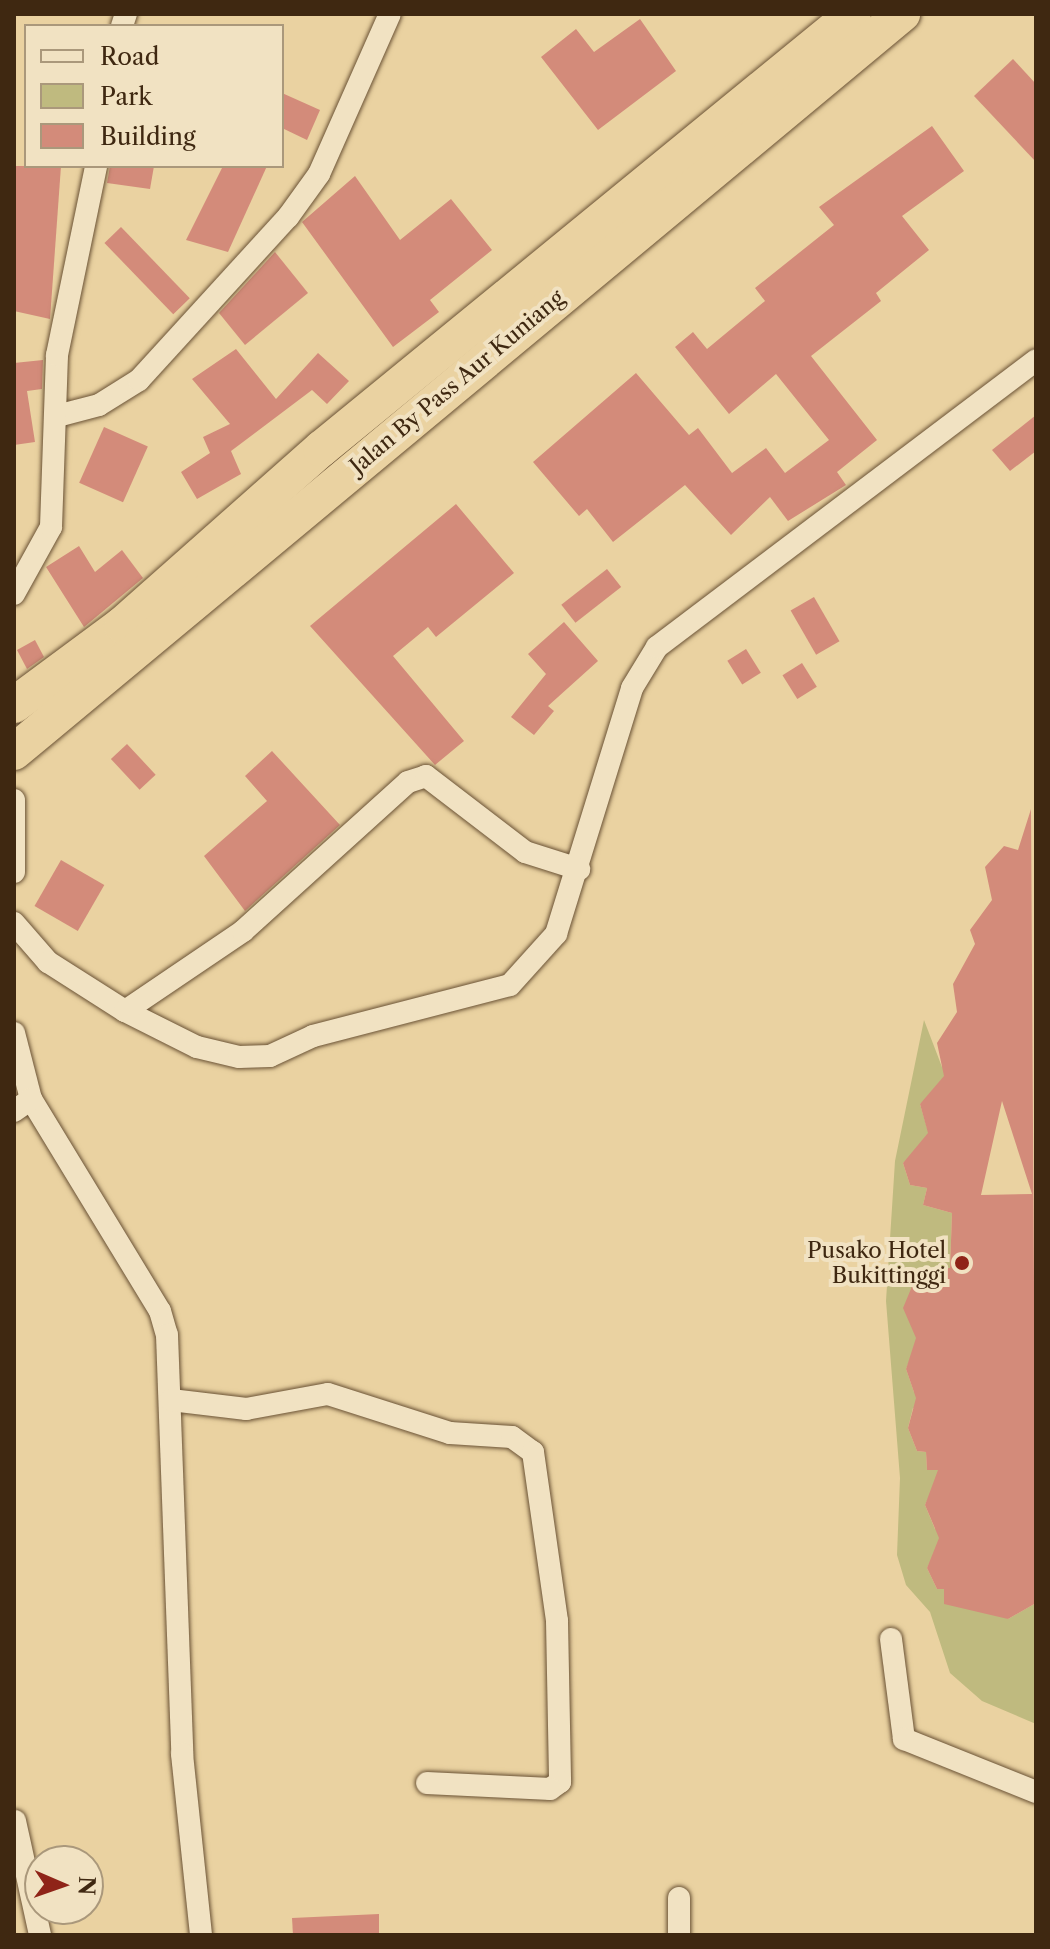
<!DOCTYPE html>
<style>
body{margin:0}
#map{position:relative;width:1050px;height:1949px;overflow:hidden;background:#ead2a1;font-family:"Libre Caslon Text",serif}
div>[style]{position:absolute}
.green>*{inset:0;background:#bfba7f}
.building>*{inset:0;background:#d38b7a;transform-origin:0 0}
.roads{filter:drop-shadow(0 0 2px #6a5235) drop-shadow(0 0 2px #6a5235)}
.minor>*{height:22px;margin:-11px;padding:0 11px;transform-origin:11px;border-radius:11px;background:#f1e2c2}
.trunk>*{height:36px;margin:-18px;padding:0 18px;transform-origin:18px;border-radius:18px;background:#ead2a1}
.dots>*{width:22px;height:22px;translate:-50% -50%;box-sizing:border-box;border:4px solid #f1e2c2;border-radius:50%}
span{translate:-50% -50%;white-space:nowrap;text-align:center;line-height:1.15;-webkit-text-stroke:8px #f1e2c2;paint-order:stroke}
.street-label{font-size:22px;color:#3f2811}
.poi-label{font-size:22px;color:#3f2811}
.right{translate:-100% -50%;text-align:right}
.frame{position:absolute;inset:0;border:16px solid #3f2811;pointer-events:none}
.legend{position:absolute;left:24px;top:24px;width:260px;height:144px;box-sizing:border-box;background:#f1e2c2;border:2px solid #aa987b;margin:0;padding:10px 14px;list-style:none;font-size:24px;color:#3f2811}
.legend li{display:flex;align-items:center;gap:16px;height:40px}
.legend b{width:40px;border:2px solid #aa987b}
.north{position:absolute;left:24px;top:1845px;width:80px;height:80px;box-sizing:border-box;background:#f1e2c2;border:2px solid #aa987b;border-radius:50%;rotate:92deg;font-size:22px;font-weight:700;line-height:32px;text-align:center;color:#3f2811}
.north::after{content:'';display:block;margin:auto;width:28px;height:36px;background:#8f2418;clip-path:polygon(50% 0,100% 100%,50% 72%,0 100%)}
</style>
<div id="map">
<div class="green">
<i style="clip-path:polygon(924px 1020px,942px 1067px,959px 1071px,920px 1104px,927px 1128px,940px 1131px,903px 1163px,910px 1185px,927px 1188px,923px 1205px,952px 1213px,950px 1268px,913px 1285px,922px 1329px,906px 1369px,914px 1392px,924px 1392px,924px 1407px,913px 1408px,908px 1428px,917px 1451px,926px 1452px,927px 1470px,941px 1470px,925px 1505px,935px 1529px,947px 1529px,927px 1568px,937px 1589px,944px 1589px,945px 1604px,984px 1605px,1008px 1619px,1036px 1603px,1036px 1724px,982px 1701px,950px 1673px,930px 1612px,906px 1585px,897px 1555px,900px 1478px,886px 1301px,895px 1161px)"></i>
</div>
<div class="building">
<i style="clip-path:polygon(640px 19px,676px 71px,598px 130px,541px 57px,576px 29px,594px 52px)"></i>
<i style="clip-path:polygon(1013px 59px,1036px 84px,1036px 162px,974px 96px)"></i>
<i style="clip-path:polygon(282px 93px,320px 110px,307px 140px,282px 128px)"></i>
<i style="clip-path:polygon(932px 126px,964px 171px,902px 216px,929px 250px,876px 293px,881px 301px,811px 356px,877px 440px,837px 472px,846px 485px,788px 521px,770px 497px,731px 535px,685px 485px,613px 542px,587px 509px,579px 516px,533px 462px,636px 373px,689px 435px,698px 428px,732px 473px,766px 448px,785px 473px,829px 440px,776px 374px,729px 414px,675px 347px,693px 332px,707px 349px,765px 301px,755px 288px,834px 225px,819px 207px)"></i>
<i style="clip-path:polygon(14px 166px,61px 166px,50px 319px,14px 311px)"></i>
<i style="clip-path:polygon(110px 166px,154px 166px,150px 189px,107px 183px)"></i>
<i style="clip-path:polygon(223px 166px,267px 166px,228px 252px,186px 240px)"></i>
<i style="clip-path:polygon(355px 176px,400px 240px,451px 199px,492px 250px,430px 300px,439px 312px,393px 347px,302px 222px)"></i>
<i style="left:121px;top:227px;width:99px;height:23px;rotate:46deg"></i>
<i style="clip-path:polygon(275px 252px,308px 293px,245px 345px,219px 313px)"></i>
<i style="clip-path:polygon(236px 349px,276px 399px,318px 353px,349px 381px,327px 404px,312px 390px,231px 451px,241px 474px,197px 499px,181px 472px,210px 453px,203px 437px,230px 424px,192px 379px)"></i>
<i style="clip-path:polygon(43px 360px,42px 389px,27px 391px,35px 442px,14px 445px,14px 363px)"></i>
<i style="clip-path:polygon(1036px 415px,1036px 451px,1010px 471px,992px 450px)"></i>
<i style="left:104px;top:427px;width:48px;height:61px;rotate:24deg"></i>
<i style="clip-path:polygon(456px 504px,514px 573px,436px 637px,428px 627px,393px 656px,464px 741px,435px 765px,310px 626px)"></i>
<i style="clip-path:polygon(79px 546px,95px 572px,122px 550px,143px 578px,84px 627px,46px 567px)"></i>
<i style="left:607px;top:569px;width:23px;height:58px;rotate:52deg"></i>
<i style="left:814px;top:597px;width:51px;height:27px;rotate:60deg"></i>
<i style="clip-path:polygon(564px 622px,598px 661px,548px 706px,554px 711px,534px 735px,511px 717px,546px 674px,528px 654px)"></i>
<i style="clip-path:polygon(35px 640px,44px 657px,27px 669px,17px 650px)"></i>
<i style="left:746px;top:649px;width:28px;height:22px;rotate:58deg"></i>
<i style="left:802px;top:663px;width:28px;height:23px;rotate:58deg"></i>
<i style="left:127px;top:744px;width:42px;height:22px;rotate:47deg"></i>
<i style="clip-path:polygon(272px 751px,340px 825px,245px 911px,204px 856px,267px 801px,245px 776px)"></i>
<i style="clip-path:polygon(evenodd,1031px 809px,1036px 1603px,1008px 1619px,944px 1604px,944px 1589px,937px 1589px,927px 1568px,939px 1538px,925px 1505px,938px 1470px,927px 1470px,926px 1452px,917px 1451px,908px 1428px,916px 1398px,906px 1369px,916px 1338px,903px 1308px,913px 1284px,922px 1284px,922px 1268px,950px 1268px,952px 1213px,923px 1205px,927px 1188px,910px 1185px,903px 1163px,928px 1133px,920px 1104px,944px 1076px,937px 1043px,957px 1012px,953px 984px,975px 944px,970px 930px,992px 900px,985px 867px,1004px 846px,1018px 850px,1031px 809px,1002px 1101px,1032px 1194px,981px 1195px,1002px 1101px)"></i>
<i style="left:61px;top:860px;width:50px;height:53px;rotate:30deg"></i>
<i style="clip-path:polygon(379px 1914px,379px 1935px,293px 1935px,292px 1918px)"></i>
</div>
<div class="roads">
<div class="minor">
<i style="left:122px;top:26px;width:13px;rotate:-72deg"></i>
<i style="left:57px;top:416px;width:43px;rotate:-14.7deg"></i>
<i style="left:99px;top:405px;width:47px;rotate:-32deg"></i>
<i style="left:139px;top:380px;width:221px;rotate:-47.6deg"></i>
<i style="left:288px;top:217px;width:53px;rotate:-54.2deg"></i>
<i style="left:319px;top:174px;width:175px;rotate:-66.1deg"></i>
<i style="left:14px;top:594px;width:77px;rotate:-61.1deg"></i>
<i style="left:51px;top:527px;width:172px;rotate:-88deg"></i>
<i style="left:57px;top:355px;width:193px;rotate:-78.3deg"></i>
<i style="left:14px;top:800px;width:72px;rotate:90deg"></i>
<i style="left:14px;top:923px;width:52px;rotate:48.9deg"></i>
<i style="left:48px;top:962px;width:91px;rotate:32.5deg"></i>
<i style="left:125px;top:1011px;width:80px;rotate:26.6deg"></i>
<i style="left:197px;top:1047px;width:43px;rotate:13.4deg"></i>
<i style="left:239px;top:1057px;width:31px;rotate:-2deg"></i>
<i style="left:270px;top:1056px;width:47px;rotate:-24.9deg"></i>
<i style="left:313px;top:1036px;width:203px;rotate:-14.5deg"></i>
<i style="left:510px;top:985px;width:69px;rotate:-48deg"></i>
<i style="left:556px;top:934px;width:257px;rotate:-72.8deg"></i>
<i style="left:632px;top:688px;width:48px;rotate:-58.6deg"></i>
<i style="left:657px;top:647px;width:475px;rotate:-37.1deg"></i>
<i style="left:125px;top:1011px;width:143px;rotate:-34.1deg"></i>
<i style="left:243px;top:931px;width:222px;rotate:-42.1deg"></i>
<i style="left:408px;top:782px;width:19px;rotate:-18deg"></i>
<i style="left:426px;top:776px;width:125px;rotate:37.5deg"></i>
<i style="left:525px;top:852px;width:57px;rotate:17.5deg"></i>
<i style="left:14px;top:1033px;width:68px;rotate:75.6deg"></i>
<i style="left:31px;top:1099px;width:248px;rotate:58.7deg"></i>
<i style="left:160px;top:1311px;width:25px;rotate:74deg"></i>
<i style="left:167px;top:1335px;width:419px;rotate:87.9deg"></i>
<i style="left:182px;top:1754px;width:182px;rotate:84deg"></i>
<i style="left:14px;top:1111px;width:21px;rotate:-35deg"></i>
<i style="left:171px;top:1400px;width:76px;rotate:6.8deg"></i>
<i style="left:246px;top:1409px;width:83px;rotate:-10.4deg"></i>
<i style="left:328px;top:1394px;width:128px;rotate:17.7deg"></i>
<i style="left:450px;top:1433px;width:62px;rotate:3.7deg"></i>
<i style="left:512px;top:1437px;width:26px;rotate:36deg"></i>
<i style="left:533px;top:1452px;width:171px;rotate:81.9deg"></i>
<i style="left:557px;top:1621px;width:161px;rotate:88.9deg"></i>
<i style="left:560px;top:1782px;width:12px;rotate:145deg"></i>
<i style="left:550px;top:1789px;width:123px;rotate:-177.2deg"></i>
<i style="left:891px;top:1639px;width:101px;rotate:82.6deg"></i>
<i style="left:904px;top:1739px;width:142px;rotate:21.9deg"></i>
<i style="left:15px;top:1821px;width:117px;rotate:77.6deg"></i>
<i style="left:679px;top:1898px;width:37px;rotate:90deg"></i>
</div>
<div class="trunk">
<i style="left:14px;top:705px;width:134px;rotate:-36.5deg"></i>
<i style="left:122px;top:625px;width:266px;rotate:-41.5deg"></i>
<i style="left:321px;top:449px;width:687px;rotate:-39.27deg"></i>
<i style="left:14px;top:752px;width:1155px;rotate:-39.73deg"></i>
</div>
</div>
<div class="dots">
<i style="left:962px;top:1263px;background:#8f2418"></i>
</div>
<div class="street-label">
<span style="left:457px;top:382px;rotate:-40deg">Jalan By Pass Aur Kuniang</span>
</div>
<div class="poi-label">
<span class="right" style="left:946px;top:1263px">Pusako Hotel<br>Bukittinggi</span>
</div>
<div class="frame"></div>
<ul class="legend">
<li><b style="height:10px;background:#f1e2c2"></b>Road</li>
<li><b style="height:22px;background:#bfba7f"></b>Park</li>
<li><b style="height:22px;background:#d38b7a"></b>Building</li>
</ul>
<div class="north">N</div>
</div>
